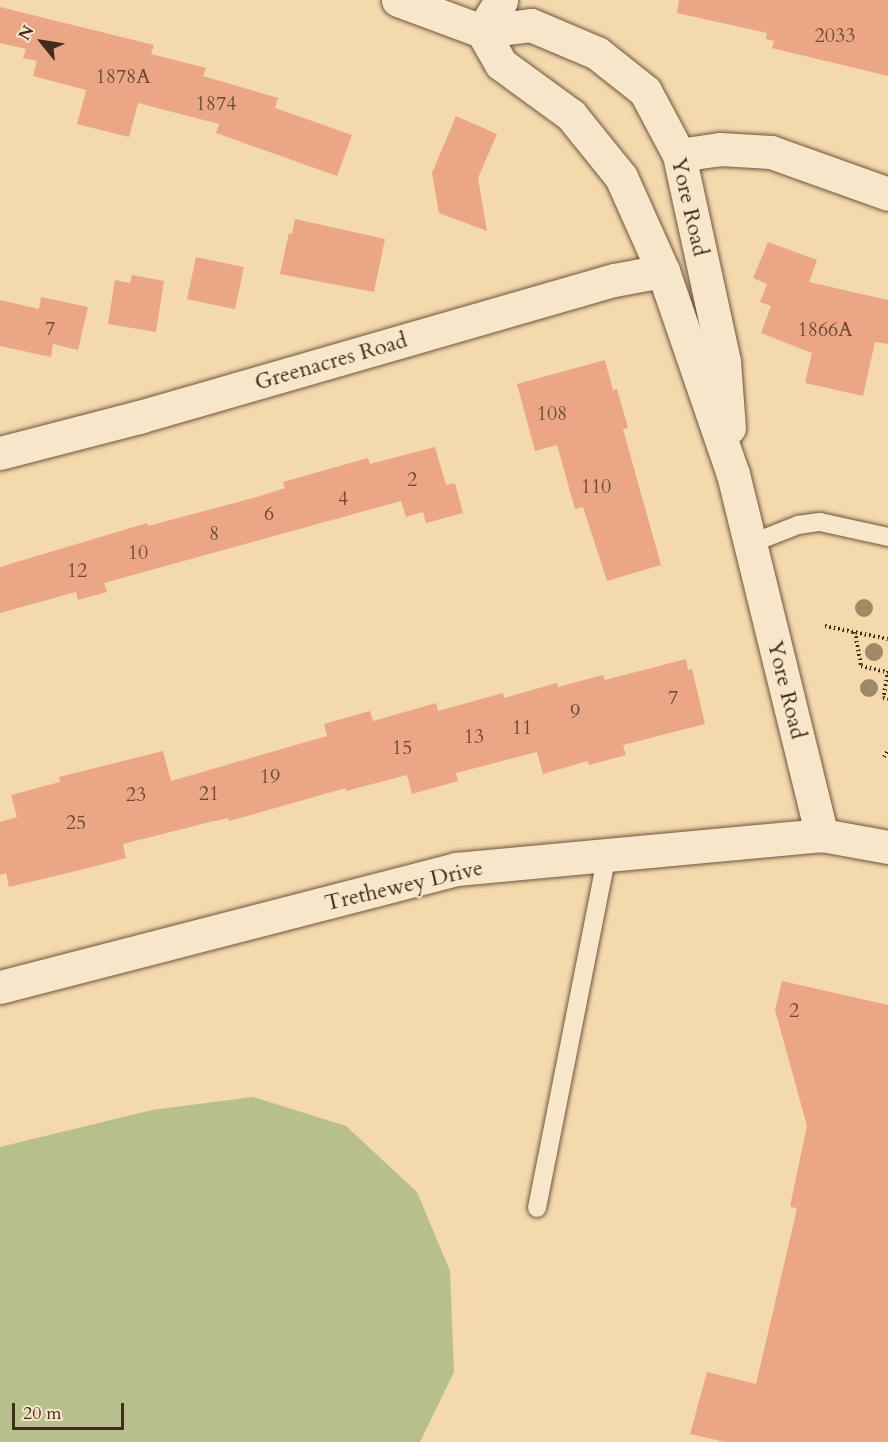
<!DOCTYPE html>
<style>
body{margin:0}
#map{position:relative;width:888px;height:1442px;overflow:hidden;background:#f4d9ad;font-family:Cardo,serif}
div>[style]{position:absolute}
.green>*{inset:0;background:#b7c08d}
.building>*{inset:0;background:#eaa685;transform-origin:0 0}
.path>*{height:4px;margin-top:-2px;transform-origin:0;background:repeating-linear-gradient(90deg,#412b19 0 1.5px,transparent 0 4.5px)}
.roads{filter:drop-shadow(0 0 2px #6e563e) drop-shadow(0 0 2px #6e563e)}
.lane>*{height:18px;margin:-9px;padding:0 9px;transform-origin:9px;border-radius:9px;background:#f8e6ca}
.street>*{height:33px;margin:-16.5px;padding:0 16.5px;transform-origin:16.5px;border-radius:16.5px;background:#f8e6ca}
.secondary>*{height:33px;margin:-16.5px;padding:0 16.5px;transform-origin:16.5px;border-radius:16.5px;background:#f8e6ca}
.trees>*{width:18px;height:18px;margin:-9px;border-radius:50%;background:#9f8a68}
span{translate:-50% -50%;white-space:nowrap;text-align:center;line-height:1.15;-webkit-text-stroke:4.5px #f8e6ca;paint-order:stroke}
.number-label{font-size:20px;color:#6b4a34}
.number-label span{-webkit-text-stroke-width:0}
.street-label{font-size:22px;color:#412b19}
.north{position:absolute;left:12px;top:12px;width:60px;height:60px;-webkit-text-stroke:4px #f8e6ca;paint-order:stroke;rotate:300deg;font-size:16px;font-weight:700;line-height:24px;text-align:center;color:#412b19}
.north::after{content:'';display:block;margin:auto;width:21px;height:27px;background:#412b19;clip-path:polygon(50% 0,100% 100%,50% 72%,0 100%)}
.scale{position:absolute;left:12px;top:1403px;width:112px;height:27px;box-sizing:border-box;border:3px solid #412b19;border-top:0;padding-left:8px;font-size:18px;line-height:21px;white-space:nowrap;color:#412b19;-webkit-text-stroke:4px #f8e6ca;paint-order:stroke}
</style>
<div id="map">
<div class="green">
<i style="clip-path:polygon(253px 1097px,346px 1126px,417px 1192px,450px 1271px,454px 1372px,420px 1442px,0 1442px,0 1147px,152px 1110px)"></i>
</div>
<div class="building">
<i style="clip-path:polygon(679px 0,888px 0,888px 76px,772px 48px,774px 41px,766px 39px,767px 33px,677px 13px)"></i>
<i style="clip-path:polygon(0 7px,154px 45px,151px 54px,206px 68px,203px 76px,278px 98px,275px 108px,352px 135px,337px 176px,216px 133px,219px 124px,138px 103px,129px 137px,77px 124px,86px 90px,33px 76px,37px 61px,23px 58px,26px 49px,0 43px)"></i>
<i style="clip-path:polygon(456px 116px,497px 134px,478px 178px,487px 231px,439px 213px,432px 173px)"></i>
<i style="clip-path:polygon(295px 219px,385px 239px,374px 292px,280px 274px,289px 233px,292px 234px)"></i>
<i style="clip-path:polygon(768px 242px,817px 260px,809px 282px,888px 300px,888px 344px,875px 342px,863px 396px,805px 383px,812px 353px,761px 333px,771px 306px,760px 302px,767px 284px,753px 278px)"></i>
<i style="left:196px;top:257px;width:49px;height:43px;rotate:12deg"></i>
<i style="clip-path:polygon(132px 275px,164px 281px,156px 332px,108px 324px,115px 280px,130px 283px)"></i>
<i style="clip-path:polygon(41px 297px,88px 307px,78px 350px,53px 344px,51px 357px,0 346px,0 300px,39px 309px)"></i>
<i style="clip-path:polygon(605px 360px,613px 390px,617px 389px,628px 428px,623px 429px,661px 565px,607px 581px,583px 507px,575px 509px,557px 445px,535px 451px,517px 384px)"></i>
<i style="clip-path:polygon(435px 447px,446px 485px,455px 483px,463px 513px,426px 523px,423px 512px,406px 517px,401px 501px,104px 583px,107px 592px,78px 600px,76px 592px,0 613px,0 567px,147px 523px,148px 526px,257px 497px,285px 488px,283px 482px,368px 458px,370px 464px)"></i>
<i style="clip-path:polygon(686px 659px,688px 670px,692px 669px,705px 724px,623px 745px,626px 755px,589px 765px,588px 761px,543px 774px,537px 752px,456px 773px,458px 781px,412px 794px,407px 775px,346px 791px,346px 788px,229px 821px,228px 818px,210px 822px,123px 844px,126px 858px,84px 869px,9px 887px,6px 873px,0 875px,0 822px,17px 817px,11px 795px,60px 782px,59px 777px,163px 751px,171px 781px,327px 736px,324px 724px,370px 711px,373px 721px,436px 703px,438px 711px,503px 693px,504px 698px,557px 683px,558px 687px,603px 675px,605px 680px)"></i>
<i style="clip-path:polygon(782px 981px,888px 1005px,888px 1442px,725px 1442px,690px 1434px,707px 1372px,756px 1384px,797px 1209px,790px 1206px,807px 1126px,775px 1010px)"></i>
</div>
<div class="path">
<i style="left:825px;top:626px;width:64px;rotate:11.7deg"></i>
<i style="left:855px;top:632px;width:35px;rotate:80deg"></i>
<i style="left:861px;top:666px;width:28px;rotate:13deg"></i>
<i style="left:888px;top:671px;width:27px;rotate:100deg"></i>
<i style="left:883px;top:698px;width:5px;rotate:11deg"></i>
<i style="left:884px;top:757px;width:8px;rotate:-60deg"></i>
</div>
<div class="roads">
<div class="lane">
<i style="left:750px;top:544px;width:52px;rotate:-21.6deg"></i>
<i style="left:798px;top:525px;width:22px;rotate:-8deg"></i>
<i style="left:820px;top:522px;width:70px;rotate:12.4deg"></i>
<i style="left:537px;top:1208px;width:359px;rotate:-78.8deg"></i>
</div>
<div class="street">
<i style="left:482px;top:31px;width:36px;rotate:-58deg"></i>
<i style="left:679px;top:155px;width:41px;rotate:-8.3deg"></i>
<i style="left:720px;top:149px;width:51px;rotate:3.4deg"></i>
<i style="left:771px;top:152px;width:124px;rotate:19.7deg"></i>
<i style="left:0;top:453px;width:144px;rotate:-14.5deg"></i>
<i style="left:139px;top:417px;width:494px;rotate:-16.1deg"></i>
<i style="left:614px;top:280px;width:50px;rotate:-10.4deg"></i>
</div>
<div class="secondary">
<i style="left:398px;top:0;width:90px;rotate:20.3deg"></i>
<i style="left:482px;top:31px;width:38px;rotate:60deg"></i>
<i style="left:501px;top:64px;width:87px;rotate:36.1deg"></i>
<i style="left:571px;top:115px;width:80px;rotate:51.1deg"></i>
<i style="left:621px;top:177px;width:103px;rotate:65.9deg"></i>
<i style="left:663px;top:271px;width:215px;rotate:71deg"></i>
<i style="left:733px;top:474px;width:372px;rotate:76.2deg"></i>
<i style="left:482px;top:31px;width:49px;rotate:-7deg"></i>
<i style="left:531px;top:25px;width:72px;rotate:23deg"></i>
<i style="left:597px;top:53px;width:61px;rotate:38.4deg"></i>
<i style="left:645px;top:91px;width:72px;rotate:62deg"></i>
<i style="left:679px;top:155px;width:212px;rotate:77.7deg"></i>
<i style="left:724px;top:362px;width:66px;rotate:85.7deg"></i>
<i style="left:0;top:987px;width:471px;rotate:-14.5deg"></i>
<i style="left:456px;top:869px;width:368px;rotate:-5.3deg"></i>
<i style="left:822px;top:835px;width:67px;rotate:10.3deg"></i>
</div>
</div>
<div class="trees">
<i style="left:864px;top:608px"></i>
<i style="left:874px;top:652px"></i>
<i style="left:869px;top:688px"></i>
</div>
<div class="number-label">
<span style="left:835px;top:35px">2033</span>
<span style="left:123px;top:76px">1878A</span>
<span style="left:216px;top:103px">1874</span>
<span style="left:50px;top:328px">7</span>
<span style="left:825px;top:329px">1866A</span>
<span style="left:552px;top:413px">108</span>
<span style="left:412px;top:479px">2</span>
<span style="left:596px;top:486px">110</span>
<span style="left:343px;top:498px">4</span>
<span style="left:269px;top:513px">6</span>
<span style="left:214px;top:533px">8</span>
<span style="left:138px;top:552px">10</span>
<span style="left:77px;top:570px">12</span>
<span style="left:673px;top:697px">7</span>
<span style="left:575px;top:711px">9</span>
<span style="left:522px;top:727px">11</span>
<span style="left:474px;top:736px">13</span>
<span style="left:402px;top:747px">15</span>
<span style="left:270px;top:776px">19</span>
<span style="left:209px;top:793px">21</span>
<span style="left:136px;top:794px">23</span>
<span style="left:76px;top:822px">25</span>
<span style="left:794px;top:1010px">2</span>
</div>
<div class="street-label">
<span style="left:689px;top:207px;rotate:77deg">Yore Road</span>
<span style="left:331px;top:362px;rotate:-16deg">Greenacres Road</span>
<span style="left:786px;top:690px;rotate:76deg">Yore Road</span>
<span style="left:404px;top:886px;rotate:-13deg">Trethewey Drive</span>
</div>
<div class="north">N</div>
<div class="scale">20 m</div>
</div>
